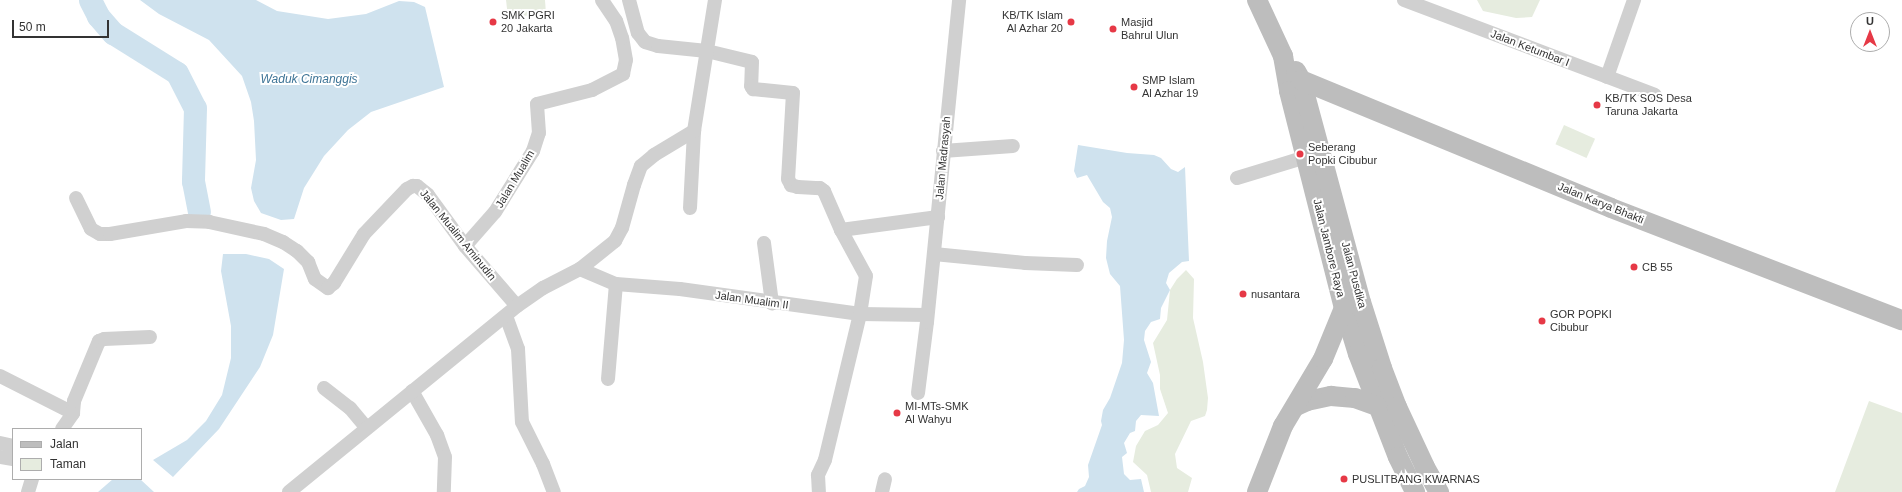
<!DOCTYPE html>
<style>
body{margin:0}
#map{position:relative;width:1902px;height:492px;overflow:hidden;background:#fff;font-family:Arial,sans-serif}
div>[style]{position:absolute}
.green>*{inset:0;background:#e6ecdf;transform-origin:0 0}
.water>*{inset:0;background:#cfe2ee}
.river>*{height:23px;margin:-11.5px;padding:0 11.5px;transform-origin:11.5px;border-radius:11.5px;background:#cfe2ee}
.street>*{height:14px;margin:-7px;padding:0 7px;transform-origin:7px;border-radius:7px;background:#d0d0d0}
.secondary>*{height:20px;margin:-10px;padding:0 10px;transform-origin:10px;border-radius:10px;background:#bdbdbd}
.dots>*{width:11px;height:11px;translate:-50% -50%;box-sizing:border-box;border:2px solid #fff;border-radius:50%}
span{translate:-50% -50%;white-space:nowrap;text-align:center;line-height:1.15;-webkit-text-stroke:4px #fff;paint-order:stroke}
.poi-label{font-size:11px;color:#333}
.left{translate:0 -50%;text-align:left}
.right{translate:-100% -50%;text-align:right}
.street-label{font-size:11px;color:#333}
.water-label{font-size:12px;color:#3f7597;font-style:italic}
.legend{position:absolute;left:12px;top:428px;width:130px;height:52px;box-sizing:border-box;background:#fff;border:1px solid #adadad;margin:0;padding:5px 7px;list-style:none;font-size:12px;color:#333}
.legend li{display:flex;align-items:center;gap:8px;height:20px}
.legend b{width:20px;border:1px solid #adadad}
.north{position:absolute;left:1850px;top:12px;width:40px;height:40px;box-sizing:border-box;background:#fff;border:1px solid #adadad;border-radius:50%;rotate:0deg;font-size:11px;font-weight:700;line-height:16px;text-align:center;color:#333}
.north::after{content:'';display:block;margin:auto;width:14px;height:18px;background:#e63946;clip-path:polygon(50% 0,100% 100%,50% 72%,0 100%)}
.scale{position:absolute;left:12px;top:20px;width:97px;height:18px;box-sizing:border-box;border:2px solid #333;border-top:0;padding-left:5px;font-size:12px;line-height:14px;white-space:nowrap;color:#333;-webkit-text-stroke:3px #fff;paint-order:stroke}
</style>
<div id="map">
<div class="green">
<i style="clip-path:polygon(506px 0,545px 0,546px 14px,508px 17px)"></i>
<i style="clip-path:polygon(1477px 0,1540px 0,1532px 17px,1516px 18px,1483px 11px)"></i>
<i style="left:1564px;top:125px;width:34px;height:21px;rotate:24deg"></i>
<i style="clip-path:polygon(1186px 270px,1194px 279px,1193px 318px,1203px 362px,1208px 398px,1207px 410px,1205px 416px,1191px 421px,1175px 454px,1177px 468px,1192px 478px,1188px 492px,1151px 492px,1147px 475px,1133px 462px,1136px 446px,1145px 431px,1158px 425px,1168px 413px,1160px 389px,1160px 375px,1153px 343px,1167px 320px,1170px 290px,1177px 279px)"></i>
<i style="clip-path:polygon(1869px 401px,1902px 413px,1902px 492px,1835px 492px)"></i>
</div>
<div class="water">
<i style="clip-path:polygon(140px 0,256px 0,277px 11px,328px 19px,366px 14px,399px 1px,414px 2px,425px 7px,444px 87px,371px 112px,348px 130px,324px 156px,304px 188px,294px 219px,281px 220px,261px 213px,254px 201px,251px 188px,256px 160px,254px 121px,251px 102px,242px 76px,209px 40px,159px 14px)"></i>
<i style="clip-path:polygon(1078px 145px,1127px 153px,1154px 155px,1161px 158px,1171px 169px,1178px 172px,1185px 167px,1189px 261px,1182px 262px,1169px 273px,1166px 283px,1170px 290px,1161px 308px,1160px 319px,1151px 322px,1145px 331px,1144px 340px,1151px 362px,1147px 373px,1153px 383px,1159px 416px,1141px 415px,1136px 421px,1135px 431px,1130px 433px,1124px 443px,1127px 453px,1122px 457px,1124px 474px,1130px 480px,1141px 479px,1144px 492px,1077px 492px,1079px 489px,1085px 486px,1089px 477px,1088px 465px,1102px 425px,1101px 421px,1103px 410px,1110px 398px,1122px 363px,1124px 340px,1120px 286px,1110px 274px,1106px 258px,1107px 241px,1112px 217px,1110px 208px,1103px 202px,1087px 175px,1077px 178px,1074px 171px)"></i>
<i style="clip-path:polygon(223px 254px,246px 254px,269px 259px,284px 269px,273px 335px,260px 367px,219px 429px,173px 477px,153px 460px,187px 440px,206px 421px,222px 395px,231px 358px,231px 326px,221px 271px)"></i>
<i style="clip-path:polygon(113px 479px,140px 479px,154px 492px,98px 492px)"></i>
</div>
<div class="river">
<i style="left:90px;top:0;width:18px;rotate:63deg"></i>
<i style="left:98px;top:16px;width:23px;rotate:49deg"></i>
<i style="left:113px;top:33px;width:75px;rotate:32deg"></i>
<i style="left:177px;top:73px;width:39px;rotate:63deg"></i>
<i style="left:195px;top:108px;width:73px;rotate:91.6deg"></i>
<i style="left:193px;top:181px;width:31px;rotate:79deg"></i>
</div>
<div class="street">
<i style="left:629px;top:0;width:34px;rotate:75deg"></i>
<i style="left:638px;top:33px;width:11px;rotate:52deg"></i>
<i style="left:645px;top:42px;width:14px;rotate:17deg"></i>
<i style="left:658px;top:46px;width:49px;rotate:5.8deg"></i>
<i style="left:707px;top:51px;width:46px;rotate:13.7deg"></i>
<i style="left:752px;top:62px;width:24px;rotate:92deg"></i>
<i style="left:751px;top:86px;width:4px;rotate:56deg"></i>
<i style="left:753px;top:89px;width:40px;rotate:5.7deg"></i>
<i style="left:793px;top:93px;width:86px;rotate:93.3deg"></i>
<i style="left:788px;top:179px;width:7px;rotate:63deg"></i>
<i style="left:791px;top:185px;width:7px;rotate:16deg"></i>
<i style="left:798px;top:187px;width:22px;rotate:3deg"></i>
<i style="left:820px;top:188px;width:5px;rotate:37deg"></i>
<i style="left:824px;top:191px;width:43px;rotate:66.4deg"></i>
<i style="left:841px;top:230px;width:52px;rotate:61.5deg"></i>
<i style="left:866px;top:276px;width:38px;rotate:99deg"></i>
<i style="left:860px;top:314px;width:150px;rotate:103.5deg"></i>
<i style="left:825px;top:460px;width:17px;rotate:115deg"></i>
<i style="left:818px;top:475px;width:17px;rotate:87deg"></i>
<i style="left:1404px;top:0;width:268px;rotate:20.7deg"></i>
<i style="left:1607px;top:77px;width:82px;rotate:-70.7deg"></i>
<i style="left:943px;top:151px;width:70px;rotate:-4.1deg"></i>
<i style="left:1237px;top:178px;width:72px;rotate:-16.9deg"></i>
<i style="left:76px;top:198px;width:34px;rotate:64deg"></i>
<i style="left:91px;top:229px;width:10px;rotate:29deg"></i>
<i style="left:100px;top:234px;width:10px"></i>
<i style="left:110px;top:234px;width:77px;rotate:-9.7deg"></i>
<i style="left:186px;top:221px;width:23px;rotate:2deg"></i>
<i style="left:209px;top:222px;width:56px;rotate:12.3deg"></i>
<i style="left:264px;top:234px;width:21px;rotate:23deg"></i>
<i style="left:283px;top:242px;width:17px;rotate:33deg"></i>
<i style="left:297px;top:251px;width:16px;rotate:45deg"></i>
<i style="left:308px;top:262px;width:18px;rotate:68deg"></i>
<i style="left:315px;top:279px;width:16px;rotate:35deg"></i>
<i style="left:328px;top:288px;width:8px;rotate:-40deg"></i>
<i style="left:334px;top:283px;width:57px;rotate:-58.5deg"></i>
<i style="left:364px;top:234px;width:62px;rotate:-46.3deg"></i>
<i style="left:407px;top:189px;width:7px;rotate:-27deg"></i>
<i style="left:413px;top:186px;width:4px"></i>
<i style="left:417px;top:186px;width:14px;rotate:39deg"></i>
<i style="left:428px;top:195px;width:63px;rotate:54deg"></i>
<i style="left:465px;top:246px;width:79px;rotate:49.1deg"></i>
<i style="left:690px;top:208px;width:77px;rotate:-87deg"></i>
<i style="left:841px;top:230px;width:98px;rotate:-7.6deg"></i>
<i style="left:764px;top:243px;width:61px;rotate:82.4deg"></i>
<i style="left:465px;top:246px;width:45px;rotate:-48.6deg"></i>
<i style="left:495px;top:212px;width:72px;rotate:-58.1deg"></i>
<i style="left:533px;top:151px;width:19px;rotate:-72deg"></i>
<i style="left:539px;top:133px;width:29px;rotate:-94deg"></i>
<i style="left:537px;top:104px;width:57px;rotate:-14.3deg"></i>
<i style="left:592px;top:90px;width:35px;rotate:-27deg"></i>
<i style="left:623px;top:74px;width:14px;rotate:-78deg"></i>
<i style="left:626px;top:60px;width:22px;rotate:-100deg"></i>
<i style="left:622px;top:38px;width:18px;rotate:-109deg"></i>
<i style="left:616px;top:21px;width:25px;rotate:-124deg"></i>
<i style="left:934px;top:254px;width:91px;rotate:5.6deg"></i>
<i style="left:1025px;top:263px;width:52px;rotate:2.2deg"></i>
<i style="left:580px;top:269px;width:39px;rotate:23deg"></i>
<i style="left:616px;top:284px;width:64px;rotate:4.5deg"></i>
<i style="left:680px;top:289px;width:182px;rotate:7.9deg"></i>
<i style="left:860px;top:314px;width:67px;rotate:0.9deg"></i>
<i style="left:506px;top:316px;width:35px;rotate:70deg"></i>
<i style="left:518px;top:349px;width:73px;rotate:86.9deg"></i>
<i style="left:522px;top:422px;width:47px;rotate:63.4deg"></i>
<i style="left:543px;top:464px;width:30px;rotate:69deg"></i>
<i style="left:0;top:376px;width:82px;rotate:26.9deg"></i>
<i style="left:608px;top:379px;width:95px;rotate:-85.2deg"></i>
<i style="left:324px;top:388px;width:33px;rotate:38deg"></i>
<i style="left:350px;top:408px;width:26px;rotate:50deg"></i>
<i style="left:412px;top:391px;width:51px;rotate:60.4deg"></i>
<i style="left:437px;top:435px;width:23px;rotate:70deg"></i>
<i style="left:445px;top:457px;width:35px;rotate:92deg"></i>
<i style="left:918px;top:393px;width:72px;rotate:-82.8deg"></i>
<i style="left:927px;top:322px;width:324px;rotate:-84.3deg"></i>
<i style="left:62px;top:429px;width:19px;rotate:-55deg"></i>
<i style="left:73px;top:413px;width:12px;rotate:-85deg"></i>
<i style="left:74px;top:401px;width:65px;rotate:-67.4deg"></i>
<i style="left:99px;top:341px;width:5px;rotate:-22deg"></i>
<i style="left:104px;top:339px;width:46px;rotate:-2.5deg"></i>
<i style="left:0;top:443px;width:13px;rotate:13deg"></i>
<i style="left:0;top:457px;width:13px;rotate:9deg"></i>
<i style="left:28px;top:492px;width:14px;rotate:-73deg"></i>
<i style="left:289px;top:492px;width:294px;rotate:-39.2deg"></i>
<i style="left:517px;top:306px;width:32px;rotate:-35deg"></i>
<i style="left:543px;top:288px;width:42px;rotate:-27.2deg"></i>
<i style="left:580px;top:269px;width:45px;rotate:-38.7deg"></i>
<i style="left:615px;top:241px;width:15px;rotate:-62deg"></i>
<i style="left:622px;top:228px;width:45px;rotate:-74.4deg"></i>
<i style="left:634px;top:185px;width:20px;rotate:-70deg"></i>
<i style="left:641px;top:166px;width:17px;rotate:-40deg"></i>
<i style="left:654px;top:155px;width:47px;rotate:-31deg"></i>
<i style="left:694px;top:131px;width:133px;rotate:-80.9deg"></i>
<i style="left:882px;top:492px;width:13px;rotate:-77deg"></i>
</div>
<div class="secondary">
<i style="left:1257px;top:0;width:62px;rotate:65.1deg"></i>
<i style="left:1283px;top:56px;width:36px;rotate:80deg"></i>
<i style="left:1289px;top:91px;width:224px;rotate:75.8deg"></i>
<i style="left:1344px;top:308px;width:48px;rotate:73.1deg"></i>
<i style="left:1358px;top:354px;width:110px;rotate:68.8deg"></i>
<i style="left:1398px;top:457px;width:39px;rotate:64deg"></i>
<i style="left:1296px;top:71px;width:10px;rotate:61deg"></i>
<i style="left:1301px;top:80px;width:230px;rotate:74.9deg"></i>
<i style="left:1361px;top:302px;width:69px;rotate:72.3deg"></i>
<i style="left:1382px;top:368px;width:42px;rotate:69deg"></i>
<i style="left:1397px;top:407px;width:66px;rotate:65deg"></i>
<i style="left:1425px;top:467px;width:29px;rotate:61deg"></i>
<i style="left:1301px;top:80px;width:335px;rotate:22.4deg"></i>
<i style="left:1611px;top:208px;width:312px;rotate:21.1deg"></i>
<i style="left:1296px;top:406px;width:12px;rotate:-24deg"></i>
<i style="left:1307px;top:401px;width:25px;rotate:-12deg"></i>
<i style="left:1331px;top:396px;width:24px;rotate:5deg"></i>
<i style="left:1355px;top:398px;width:23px;rotate:20deg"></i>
<i style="left:1257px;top:492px;width:71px;rotate:-68.5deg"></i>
<i style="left:1283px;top:426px;width:78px;rotate:-59.2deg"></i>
<i style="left:1323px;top:359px;width:55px;rotate:-67.6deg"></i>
</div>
<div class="dots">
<i style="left:493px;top:22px;background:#e63946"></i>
<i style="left:1071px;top:22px;background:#e63946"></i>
<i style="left:1113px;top:29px;background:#e63946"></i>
<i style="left:1134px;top:87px;background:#e63946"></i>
<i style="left:1597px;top:105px;background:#e63946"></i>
<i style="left:1300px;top:154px;background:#e63946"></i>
<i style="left:1634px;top:267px;background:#e63946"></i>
<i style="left:1243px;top:294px;background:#e63946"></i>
<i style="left:1542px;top:321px;background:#e63946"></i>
<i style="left:897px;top:413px;background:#e63946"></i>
<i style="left:1344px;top:479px;background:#e63946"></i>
</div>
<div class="poi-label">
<span class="left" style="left:501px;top:22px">SMK PGRI<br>20 Jakarta</span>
<span class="right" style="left:1063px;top:22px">KB/TK Islam<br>Al Azhar 20</span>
<span class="left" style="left:1121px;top:29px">Masjid<br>Bahrul Ulun</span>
<span class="left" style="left:1142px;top:87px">SMP Islam<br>Al Azhar 19</span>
<span class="left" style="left:1605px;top:105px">KB/TK SOS Desa<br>Taruna Jakarta</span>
<span class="left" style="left:1308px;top:154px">Seberang<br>Popki Cibubur</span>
<span class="left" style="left:1642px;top:267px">CB 55</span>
<span class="left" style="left:1251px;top:294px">nusantara</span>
<span class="left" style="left:1550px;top:321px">GOR POPKI<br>Cibubur</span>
<span class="left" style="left:905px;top:413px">MI-MTs-SMK<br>Al Wahyu</span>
<span class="left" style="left:1352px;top:479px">PUSLITBANG KWARNAS</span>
</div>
<div class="street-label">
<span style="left:1530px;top:48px;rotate:21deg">Jalan Ketumbar I</span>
<span style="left:943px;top:158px;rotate:-85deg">Jalan Madrasyah</span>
<span style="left:515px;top:179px;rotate:-59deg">Jalan Mualim</span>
<span style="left:1601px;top:203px;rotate:22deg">Jalan Karya Bhakti</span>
<span style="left:458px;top:235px;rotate:51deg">Jalan Mualim Aminudin</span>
<span style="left:1329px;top:248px;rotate:76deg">Jalan Jambore Raya</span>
<span style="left:1354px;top:275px;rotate:75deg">Jalan Pusdika</span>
<span style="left:752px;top:300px;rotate:8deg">Jalan Mualim II</span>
</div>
<div class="water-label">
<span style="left:309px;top:80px">Waduk Cimanggis</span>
</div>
<ul class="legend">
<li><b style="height:5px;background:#bdbdbd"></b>Jalan</li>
<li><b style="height:11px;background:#e6ecdf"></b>Taman</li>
</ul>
<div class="north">U</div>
<div class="scale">50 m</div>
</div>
